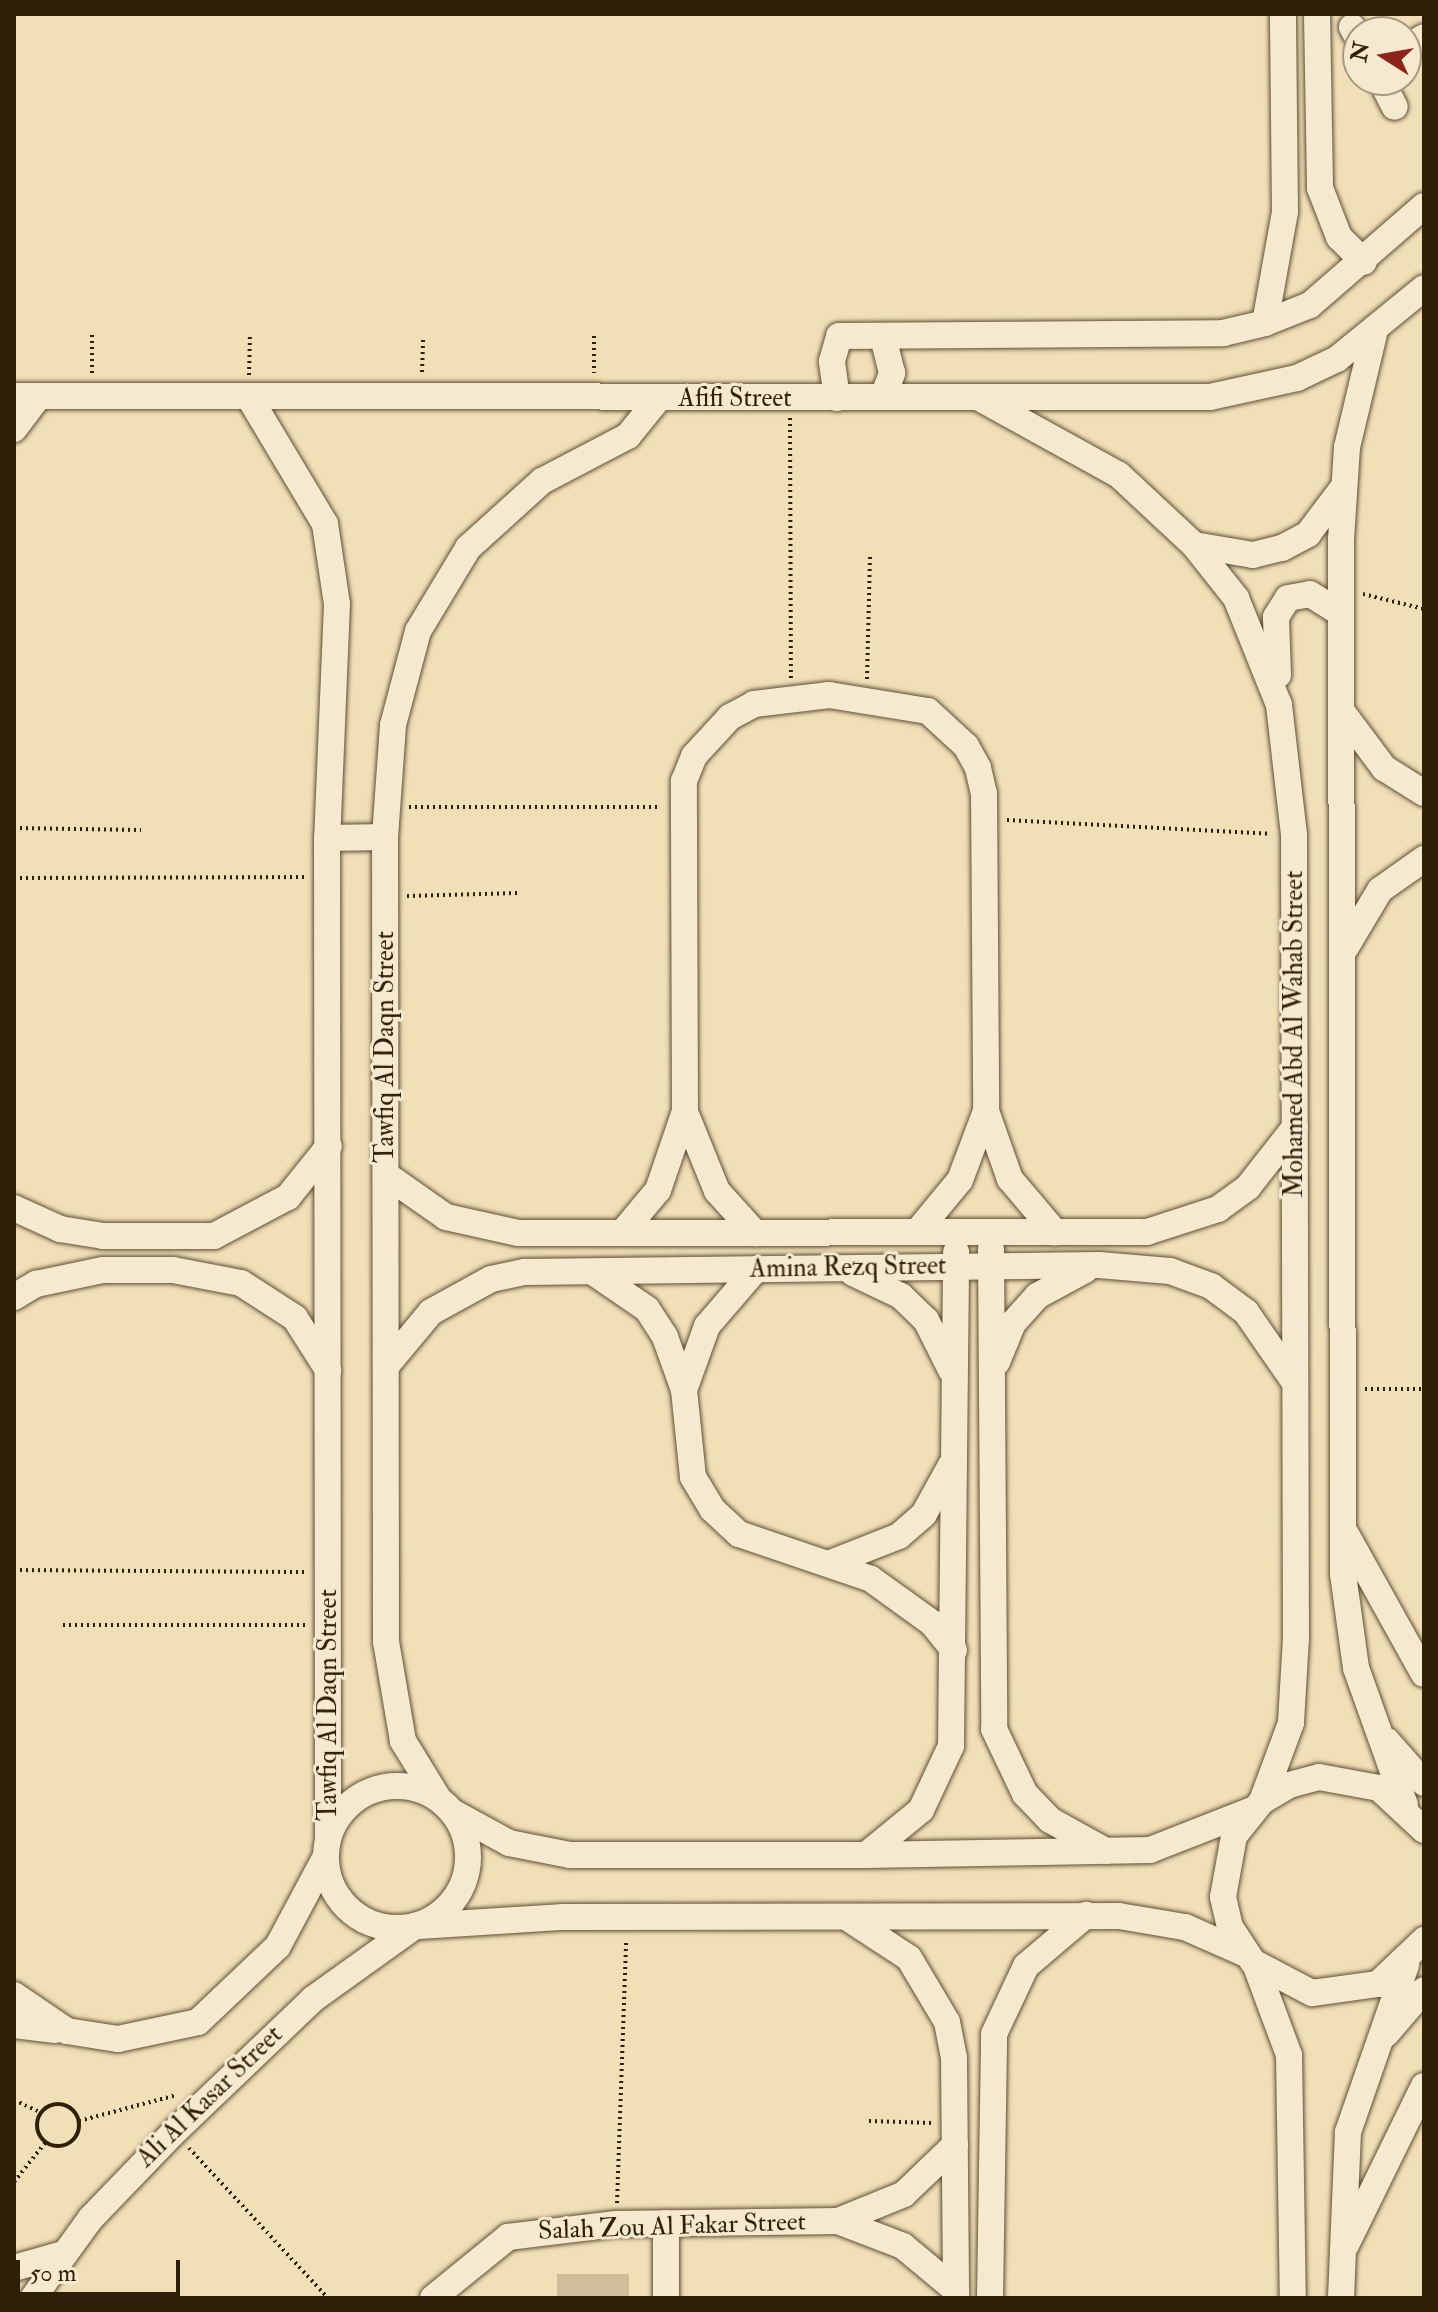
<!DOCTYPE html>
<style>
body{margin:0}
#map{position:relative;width:1438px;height:2312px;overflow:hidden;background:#f0dfb7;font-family:"IM FELL Double Pica",serif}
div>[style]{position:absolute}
.green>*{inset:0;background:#cfbe99;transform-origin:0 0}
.path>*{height:4px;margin-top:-2px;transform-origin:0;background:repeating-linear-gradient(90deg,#2f1f08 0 2px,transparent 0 6px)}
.path>.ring{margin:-2px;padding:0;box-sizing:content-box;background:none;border:4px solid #2f1f08;border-radius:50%}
.roads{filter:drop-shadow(0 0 2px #5f4f34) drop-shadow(0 0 2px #5f4f34)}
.minor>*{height:26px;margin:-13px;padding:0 13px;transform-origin:13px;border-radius:13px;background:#f5ead0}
.minor>.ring{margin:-13px;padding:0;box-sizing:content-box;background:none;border:26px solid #f5ead0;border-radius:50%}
span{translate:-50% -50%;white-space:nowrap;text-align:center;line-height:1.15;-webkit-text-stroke:6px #f5ead0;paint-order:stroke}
.street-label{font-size:26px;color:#2f1f08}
.frame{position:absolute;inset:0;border:16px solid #2f1f08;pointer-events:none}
.north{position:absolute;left:1342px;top:16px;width:80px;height:80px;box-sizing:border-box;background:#f5ead0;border:2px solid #a69980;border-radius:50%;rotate:281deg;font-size:22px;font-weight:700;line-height:32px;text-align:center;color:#2f1f08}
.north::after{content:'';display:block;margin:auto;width:28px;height:36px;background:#8f2418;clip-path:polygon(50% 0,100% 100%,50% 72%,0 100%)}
.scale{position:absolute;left:16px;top:2260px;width:164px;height:36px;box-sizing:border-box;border:4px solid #2f1f08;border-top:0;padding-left:10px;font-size:24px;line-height:28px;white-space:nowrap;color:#2f1f08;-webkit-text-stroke:6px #f5ead0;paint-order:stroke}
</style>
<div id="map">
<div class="green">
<i style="left:557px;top:2274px;width:72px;height:24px"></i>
</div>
<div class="path">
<i style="left:92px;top:335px;width:39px;rotate:90deg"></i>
<i style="left:594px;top:336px;width:37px;rotate:90deg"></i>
<i style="left:422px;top:372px;width:36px;rotate:-88deg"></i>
<i style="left:249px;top:375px;width:40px;rotate:-88.6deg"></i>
<i style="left:790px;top:418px;width:260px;rotate:89.8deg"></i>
<i style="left:1363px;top:594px;width:63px;rotate:13.8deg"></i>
<i style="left:867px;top:679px;width:122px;rotate:-88.6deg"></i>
<i style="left:409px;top:807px;width:251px"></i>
<i style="left:1007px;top:820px;width:263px;rotate:3deg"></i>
<i style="left:14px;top:828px;width:127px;rotate:0.9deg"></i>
<i style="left:14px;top:878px;width:290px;rotate:-0.2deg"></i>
<i style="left:407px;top:896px;width:113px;rotate:-1.5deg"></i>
<i style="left:1365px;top:1389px;width:59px"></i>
<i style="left:14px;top:1570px;width:290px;rotate:0.4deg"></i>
<i style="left:63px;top:1625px;width:242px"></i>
<i style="left:14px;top:2100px;width:29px;rotate:25deg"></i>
<i class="ring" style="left:37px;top:2104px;width:38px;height:38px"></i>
<i style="left:79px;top:2121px;width:101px;rotate:-14.9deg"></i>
<i style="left:869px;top:2121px;width:64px;rotate:1.8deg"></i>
<i style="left:189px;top:2148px;width:205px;rotate:47.2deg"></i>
<i style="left:14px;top:2182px;width:50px;rotate:-51.5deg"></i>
<i style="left:617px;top:2203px;width:263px;rotate:-88deg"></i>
</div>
<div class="roads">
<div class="minor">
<i style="left:1317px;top:14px;width:174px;rotate:89deg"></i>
<i style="left:1320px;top:188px;width:53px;rotate:68.8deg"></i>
<i style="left:1339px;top:237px;width:35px;rotate:45deg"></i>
<i style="left:1352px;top:27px;width:13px;rotate:61deg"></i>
<i style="left:1406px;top:48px;width:21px;rotate:-31deg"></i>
<i style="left:1381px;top:80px;width:30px;rotate:63deg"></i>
<i style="left:1265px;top:323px;width:113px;rotate:-79.8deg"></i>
<i style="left:1285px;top:212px;width:198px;rotate:-90.6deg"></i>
<i style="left:1374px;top:334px;width:116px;rotate:103.4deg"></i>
<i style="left:1347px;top:447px;width:93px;rotate:93.7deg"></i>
<i style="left:1341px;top:540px;width:1034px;rotate:89.89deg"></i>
<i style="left:1343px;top:1574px;width:95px;rotate:82.1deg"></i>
<i style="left:1356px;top:1668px;width:145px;rotate:70.3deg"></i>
<i style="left:14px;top:396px;width:1196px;rotate:0.05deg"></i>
<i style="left:1210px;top:397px;width:89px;rotate:-12.3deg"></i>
<i style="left:1297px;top:378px;width:44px;rotate:-25.4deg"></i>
<i style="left:1337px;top:359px;width:112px;rotate:-39.2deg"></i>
<i style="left:249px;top:397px;width:148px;rotate:59.1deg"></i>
<i style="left:325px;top:524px;width:81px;rotate:81.5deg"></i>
<i style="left:337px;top:604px;width:234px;rotate:92.4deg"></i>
<i style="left:327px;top:838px;width:998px;rotate:89.94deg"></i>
<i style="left:883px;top:397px;width:26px;rotate:-69deg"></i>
<i style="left:892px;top:373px;width:37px;rotate:-104deg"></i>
<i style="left:837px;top:398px;width:37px;rotate:-98deg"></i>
<i style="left:832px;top:361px;width:26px;rotate:-74deg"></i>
<i style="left:839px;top:336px;width:384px;rotate:-0.4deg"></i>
<i style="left:1223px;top:333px;width:43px;rotate:-13.4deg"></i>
<i style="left:1265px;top:323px;width:48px;rotate:-21.8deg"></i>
<i style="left:1310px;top:305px;width:151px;rotate:-41deg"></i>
<i style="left:983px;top:400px;width:155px;rotate:28.9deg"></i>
<i style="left:1119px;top:475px;width:103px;rotate:43deg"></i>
<i style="left:1194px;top:545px;width:68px;rotate:51.6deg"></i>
<i style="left:1236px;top:598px;width:115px;rotate:68.1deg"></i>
<i style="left:1279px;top:705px;width:131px;rotate:83.4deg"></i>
<i style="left:1294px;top:835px;width:803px;rotate:89.86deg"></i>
<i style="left:1296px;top:1638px;width:85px;rotate:93.4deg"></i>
<i style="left:1291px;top:1723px;width:83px;rotate:110.4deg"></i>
<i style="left:14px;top:429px;width:41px;rotate:-52.9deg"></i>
<i style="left:1194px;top:545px;width:60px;rotate:9.6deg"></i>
<i style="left:1253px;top:555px;width:30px;rotate:-14deg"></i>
<i style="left:1282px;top:548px;width:30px;rotate:-28deg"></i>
<i style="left:1308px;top:534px;width:56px;rotate:-52.9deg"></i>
<i style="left:1278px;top:675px;width:58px;rotate:-92deg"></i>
<i style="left:1276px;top:617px;width:22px;rotate:-58deg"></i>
<i style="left:1288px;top:598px;width:22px;rotate:-10deg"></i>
<i style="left:1310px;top:594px;width:36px;rotate:32deg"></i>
<i style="left:1343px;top:713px;width:69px;rotate:53.3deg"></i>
<i style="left:1384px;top:768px;width:47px;rotate:32deg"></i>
<i style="left:327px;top:838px;width:58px;rotate:-1deg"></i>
<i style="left:1346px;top:947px;width:66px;rotate:-59.2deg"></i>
<i style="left:1380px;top:890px;width:54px;rotate:-35.2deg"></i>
<i style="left:687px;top:1117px;width:80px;rotate:67.9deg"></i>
<i style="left:717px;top:1191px;width:57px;rotate:47.9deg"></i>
<i style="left:386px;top:1175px;width:73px;rotate:35deg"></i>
<i style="left:446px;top:1217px;width:74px;rotate:12.5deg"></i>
<i style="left:518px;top:1233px;width:629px;rotate:-0.09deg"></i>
<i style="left:1147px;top:1232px;width:75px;rotate:-17.9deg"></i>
<i style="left:1218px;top:1209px;width:37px;rotate:-36deg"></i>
<i style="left:1248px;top:1187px;width:76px;rotate:-51.9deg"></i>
<i style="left:14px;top:1208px;width:51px;rotate:24.5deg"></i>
<i style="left:60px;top:1229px;width:44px;rotate:9.2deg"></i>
<i style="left:103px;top:1236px;width:111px"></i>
<i style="left:214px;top:1236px;width:84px;rotate:-27.8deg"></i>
<i style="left:288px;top:1197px;width:65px;rotate:-51.2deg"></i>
<i style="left:917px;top:1232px;width:67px;rotate:-50.4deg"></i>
<i style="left:960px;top:1180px;width:74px;rotate:-69.4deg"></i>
<i style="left:622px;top:1233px;width:56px;rotate:-50.1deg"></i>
<i style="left:658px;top:1190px;width:83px;rotate:-71.1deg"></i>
<i style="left:685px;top:1111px;width:330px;rotate:-90.2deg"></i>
<i style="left:684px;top:781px;width:27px;rotate:-68deg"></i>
<i style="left:694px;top:756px;width:53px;rotate:-47.3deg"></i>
<i style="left:730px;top:717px;width:27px;rotate:-28deg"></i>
<i style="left:754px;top:704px;width:76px;rotate:-6.8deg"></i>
<i style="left:829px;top:695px;width:100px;rotate:9.2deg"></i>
<i style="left:928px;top:711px;width:52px;rotate:42.6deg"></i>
<i style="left:966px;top:746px;width:25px;rotate:61deg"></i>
<i style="left:978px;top:768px;width:26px;rotate:77deg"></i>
<i style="left:984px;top:793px;width:318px;rotate:89.6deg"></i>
<i style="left:986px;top:1111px;width:72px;rotate:70.6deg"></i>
<i style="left:1010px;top:1179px;width:70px;rotate:49.7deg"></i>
<i style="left:991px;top:1249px;width:480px;rotate:89.6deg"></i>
<i style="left:994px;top:1729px;width:72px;rotate:64.5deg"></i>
<i style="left:1025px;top:1794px;width:36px;rotate:46deg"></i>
<i style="left:1050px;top:1820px;width:64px;rotate:29deg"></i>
<i style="left:593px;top:1272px;width:65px;rotate:34.4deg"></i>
<i style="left:647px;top:1309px;width:33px;rotate:57deg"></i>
<i style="left:665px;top:1337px;width:56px;rotate:70.3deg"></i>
<i style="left:684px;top:1390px;width:87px;rotate:84.1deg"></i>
<i style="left:693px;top:1477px;width:37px;rotate:59deg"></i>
<i style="left:712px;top:1509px;width:37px;rotate:43deg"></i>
<i style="left:739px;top:1534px;width:139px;rotate:18.8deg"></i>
<i style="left:871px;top:1579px;width:75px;rotate:35.8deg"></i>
<i style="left:932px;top:1623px;width:35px;rotate:51deg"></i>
<i style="left:853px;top:1273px;width:53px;rotate:25.6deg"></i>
<i style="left:901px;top:1296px;width:35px;rotate:44deg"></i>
<i style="left:926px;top:1320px;width:56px;rotate:63.4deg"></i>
<i style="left:14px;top:1297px;width:26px;rotate:-31deg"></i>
<i style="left:36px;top:1284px;width:68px;rotate:-11.8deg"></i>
<i style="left:103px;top:1270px;width:70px"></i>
<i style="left:173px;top:1270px;width:69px;rotate:10.8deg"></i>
<i style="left:241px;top:1283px;width:64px;rotate:32.9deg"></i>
<i style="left:295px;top:1318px;width:62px;rotate:57.6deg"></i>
<i style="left:997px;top:1362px;width:42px;rotate:-67.7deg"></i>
<i style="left:1013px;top:1323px;width:36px;rotate:-48deg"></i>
<i style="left:1037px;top:1296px;width:55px;rotate:-28.4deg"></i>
<i style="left:387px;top:1365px;width:69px;rotate:-50.3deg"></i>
<i style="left:431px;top:1312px;width:68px;rotate:-28.8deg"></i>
<i style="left:491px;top:1279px;width:35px;rotate:-12deg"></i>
<i style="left:525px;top:1272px;width:574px;rotate:-0.7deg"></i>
<i style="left:1099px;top:1265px;width:71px;rotate:4.8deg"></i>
<i style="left:1170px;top:1271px;width:44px;rotate:20.1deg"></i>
<i style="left:1211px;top:1286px;width:44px;rotate:36.6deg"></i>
<i style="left:1246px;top:1312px;width:83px;rotate:55.3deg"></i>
<i style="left:684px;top:1390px;width:68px;rotate:-70.2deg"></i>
<i style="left:707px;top:1326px;width:75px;rotate:-49.3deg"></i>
<i style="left:1346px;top:1534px;width:160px;rotate:60.9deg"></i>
<i style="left:833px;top:1562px;width:71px;rotate:-21.5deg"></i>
<i style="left:899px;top:1536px;width:33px;rotate:-41deg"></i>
<i style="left:924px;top:1514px;width:56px;rotate:-61.1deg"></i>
<i style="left:1387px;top:1741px;width:56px;rotate:48.6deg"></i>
<i class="ring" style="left:326px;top:1786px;width:116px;height:116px"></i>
<i style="left:438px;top:1798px;width:67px;rotate:-121.6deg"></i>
<i style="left:403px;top:1741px;width:100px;rotate:-99.7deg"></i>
<i style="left:386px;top:1642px;width:805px;rotate:-90.07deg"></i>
<i style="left:385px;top:837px;width:112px;rotate:-85.9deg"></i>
<i style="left:393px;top:725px;width:97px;rotate:-75.1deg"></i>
<i style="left:418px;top:631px;width:97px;rotate:-58.9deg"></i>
<i style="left:468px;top:548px;width:100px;rotate:-42.2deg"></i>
<i style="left:542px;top:481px;width:97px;rotate:-27.6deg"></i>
<i style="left:628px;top:436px;width:48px;rotate:-51deg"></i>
<i style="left:454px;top:1813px;width:63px;rotate:28.6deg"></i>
<i style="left:509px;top:1843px;width:62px;rotate:11.1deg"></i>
<i style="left:570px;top:1855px;width:296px"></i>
<i style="left:866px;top:1855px;width:284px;rotate:-1deg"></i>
<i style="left:1150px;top:1850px;width:110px;rotate:-21.4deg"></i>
<i style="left:1424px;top:1830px;width:62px;rotate:-137deg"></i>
<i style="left:1379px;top:1788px;width:61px;rotate:-169.6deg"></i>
<i style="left:1319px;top:1777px;width:31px;rotate:165deg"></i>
<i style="left:1289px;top:1785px;width:31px;rotate:149deg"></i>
<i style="left:1262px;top:1801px;width:45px;rotate:128.7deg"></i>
<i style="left:1234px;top:1836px;width:62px;rotate:100.2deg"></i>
<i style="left:1223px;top:1897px;width:31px;rotate:77deg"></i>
<i style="left:1230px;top:1927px;width:42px;rotate:56.7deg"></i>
<i style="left:1253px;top:1962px;width:67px;rotate:27.7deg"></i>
<i style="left:1312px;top:1993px;width:67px;rotate:-7.8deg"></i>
<i style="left:1378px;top:1984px;width:64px;rotate:-43.7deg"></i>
<i style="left:866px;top:1855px;width:71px;rotate:-39.3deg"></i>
<i style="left:921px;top:1810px;width:71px;rotate:-64.9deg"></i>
<i style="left:951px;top:1746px;width:494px;rotate:-89.4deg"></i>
<i style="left:851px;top:1920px;width:69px;rotate:33.2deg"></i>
<i style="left:909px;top:1958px;width:74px;rotate:59.3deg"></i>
<i style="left:947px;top:2022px;width:37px;rotate:79deg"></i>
<i style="left:954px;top:2058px;width:239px;rotate:89.5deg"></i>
<i style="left:419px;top:1926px;width:145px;rotate:-3.6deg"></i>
<i style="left:564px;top:1917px;width:555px;rotate:-0.1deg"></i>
<i style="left:1119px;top:1916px;width:67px;rotate:9.5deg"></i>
<i style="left:1185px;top:1927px;width:67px;rotate:23.9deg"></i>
<i style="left:1257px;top:1969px;width:92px;rotate:69.6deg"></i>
<i style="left:1289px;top:2055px;width:243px;rotate:89.1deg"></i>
<i style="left:14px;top:1995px;width:64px;rotate:34.2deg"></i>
<i style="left:67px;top:2031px;width:52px;rotate:8.9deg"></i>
<i style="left:118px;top:2039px;width:82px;rotate:-12deg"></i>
<i style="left:198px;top:2022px;width:110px;rotate:-43.5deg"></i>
<i style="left:278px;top:1946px;width:100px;rotate:-61.9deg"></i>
<i style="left:14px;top:2025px;width:42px;rotate:6.8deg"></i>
<i style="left:1386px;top:2034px;width:58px;rotate:-49.2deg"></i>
<i style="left:838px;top:2221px;width:71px;rotate:-22.2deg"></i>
<i style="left:904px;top:2194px;width:71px;rotate:-43.9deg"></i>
<i style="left:666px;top:2223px;width:75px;rotate:90deg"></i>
<i style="left:1346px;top:2245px;width:177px;rotate:-63.9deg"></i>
<i style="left:14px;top:2268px;width:51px;rotate:-15.9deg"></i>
<i style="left:33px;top:2298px;width:99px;rotate:-54.1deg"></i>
<i style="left:91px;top:2218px;width:120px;rotate:-46deg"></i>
<i style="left:174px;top:2132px;width:192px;rotate:-43.7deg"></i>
<i style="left:313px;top:1999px;width:125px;rotate:-35.6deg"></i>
<i style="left:433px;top:2298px;width:97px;rotate:-39.1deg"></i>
<i style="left:508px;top:2237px;width:109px;rotate:-6.9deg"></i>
<i style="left:616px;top:2224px;width:222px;rotate:-0.8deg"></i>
<i style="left:838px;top:2221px;width:70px;rotate:21deg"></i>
<i style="left:903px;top:2246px;width:69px;rotate:39.7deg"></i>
<i style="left:990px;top:2298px;width:264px;rotate:-89.1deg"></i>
<i style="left:994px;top:2034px;width:75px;rotate:-64.8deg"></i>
<i style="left:1026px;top:1966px;width:79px;rotate:-40.4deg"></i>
<i style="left:1341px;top:2298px;width:166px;rotate:-87.6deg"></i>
<i style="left:1348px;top:2132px;width:177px;rotate:-70.8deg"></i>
</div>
</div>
<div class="street-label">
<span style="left:735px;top:399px">Afifi Street</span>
<span style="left:1295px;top:1034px;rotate:-90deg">Mohamed Abd Al Wahab Street</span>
<span style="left:386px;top:1047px;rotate:-90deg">Tawfiq Al Daqn Street</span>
<span style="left:848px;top:1268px;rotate:-1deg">Amina Rezq Street</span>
<span style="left:329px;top:1705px;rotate:-90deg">Tawfiq Al Daqn Street</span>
<span style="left:210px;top:2097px;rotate:-44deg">Ali Al Kasar Street</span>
<span style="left:672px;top:2227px;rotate:-2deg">Salah Zou Al Fakar Street</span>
</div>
<div class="frame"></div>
<div class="north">N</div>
<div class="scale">50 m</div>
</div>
